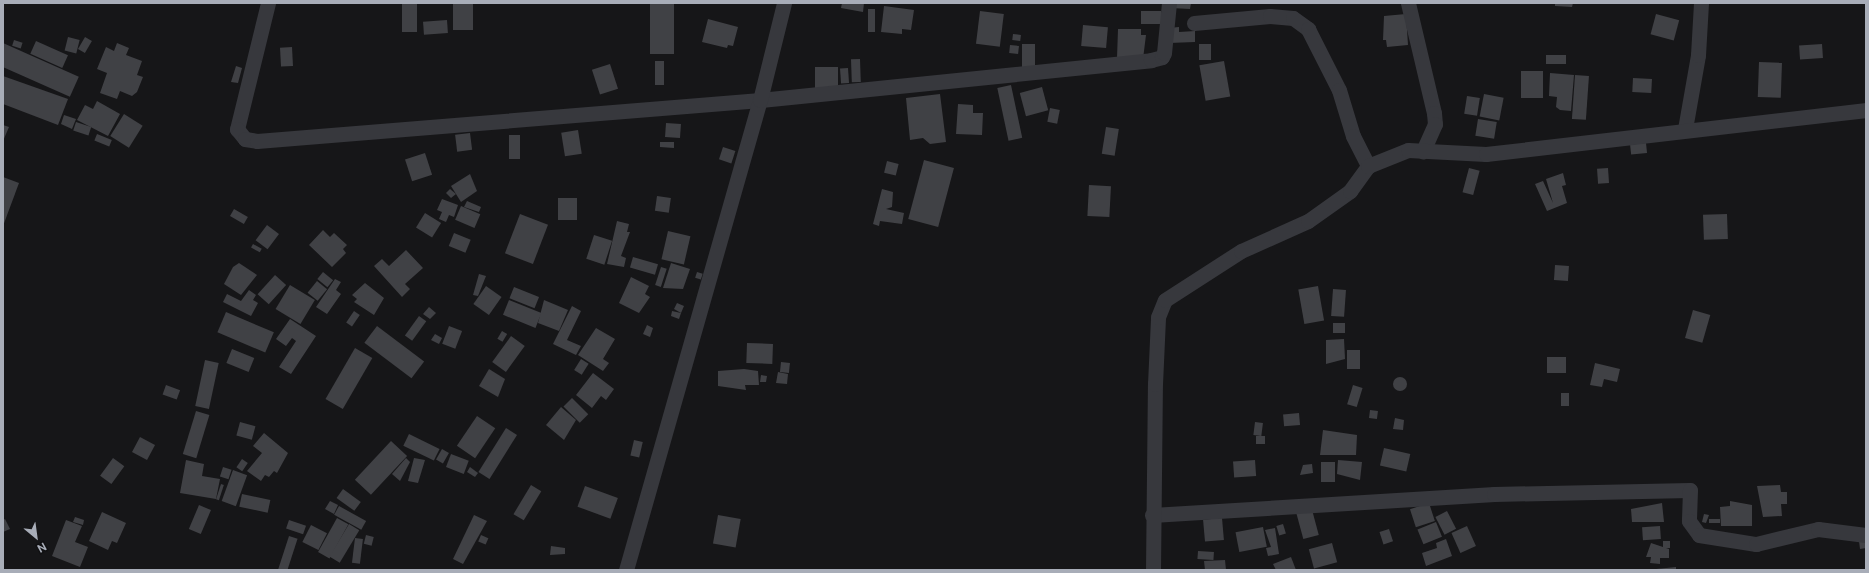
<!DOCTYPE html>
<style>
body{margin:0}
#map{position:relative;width:1869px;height:573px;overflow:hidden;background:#161618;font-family:"Public Sans",sans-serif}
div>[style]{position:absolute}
.building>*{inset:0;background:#404145;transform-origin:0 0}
.round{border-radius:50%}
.minor>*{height:15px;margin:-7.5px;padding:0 7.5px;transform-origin:7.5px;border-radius:7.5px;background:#37383d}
span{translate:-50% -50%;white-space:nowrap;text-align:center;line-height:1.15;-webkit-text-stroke:3.5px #111113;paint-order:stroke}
.frame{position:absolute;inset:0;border:4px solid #a8adb8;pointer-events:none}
.north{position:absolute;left:16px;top:517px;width:40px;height:40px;-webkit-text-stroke:3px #111113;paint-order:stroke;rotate:151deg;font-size:11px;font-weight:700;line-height:16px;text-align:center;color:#a8adb8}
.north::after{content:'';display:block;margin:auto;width:14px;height:18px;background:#a8adb8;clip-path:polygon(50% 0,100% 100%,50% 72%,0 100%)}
</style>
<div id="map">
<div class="building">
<i style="left:402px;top:3px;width:15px;height:29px"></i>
<i style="left:453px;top:3px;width:20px;height:27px"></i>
<i style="left:650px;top:3px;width:24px;height:51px"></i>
<i style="clip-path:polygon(842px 3px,864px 3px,863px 12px,841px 8px)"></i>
<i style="clip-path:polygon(1171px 3px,1191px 3px,1190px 9px,1171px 8px)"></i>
<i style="clip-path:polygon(1555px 3px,1573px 3px,1572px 7px,1555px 6px)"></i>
<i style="clip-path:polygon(884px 6px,914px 10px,911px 30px,902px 29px,902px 34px,881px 32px)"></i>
<i style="left:868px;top:9px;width:7px;height:23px"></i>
<i style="left:980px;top:11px;width:24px;height:33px;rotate:7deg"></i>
<i style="left:1141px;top:11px;width:20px;height:13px"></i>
<i style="clip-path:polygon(1406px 14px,1408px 45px,1387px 47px,1386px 40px,1383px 40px,1384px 16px)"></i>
<i style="left:1656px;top:14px;width:24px;height:21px;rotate:15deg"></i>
<i style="clip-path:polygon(708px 19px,738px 27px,733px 46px,728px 45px,727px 48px,702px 42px)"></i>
<i style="left:447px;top:20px;width:13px;height:24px;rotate:86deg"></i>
<i style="left:1083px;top:25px;width:25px;height:21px;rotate:5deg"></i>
<i style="clip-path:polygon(1179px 27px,1179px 32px,1195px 31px,1195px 42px,1169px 43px,1169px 28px)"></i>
<i style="clip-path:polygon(1118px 29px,1141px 29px,1141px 35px,1146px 35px,1143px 59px,1117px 58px)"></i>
<i style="left:1013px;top:34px;width:8px;height:6px;rotate:7deg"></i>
<i style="left:68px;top:37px;width:12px;height:14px;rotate:14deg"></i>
<i style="left:85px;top:37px;width:8px;height:14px;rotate:30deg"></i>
<i style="left:14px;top:40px;width:9px;height:6px;rotate:18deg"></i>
<i style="left:36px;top:41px;width:35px;height:14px;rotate:24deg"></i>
<i style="left:3px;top:43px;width:83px;height:22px;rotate:24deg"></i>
<i style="clip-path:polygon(117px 43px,129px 48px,126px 55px,142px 61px,137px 75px,143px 77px,137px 92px,132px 96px,120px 91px,117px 99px,100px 93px,107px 73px,97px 69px,106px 47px,114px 51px)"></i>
<i style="left:1022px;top:44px;width:13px;height:23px"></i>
<i style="left:1199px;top:44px;width:12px;height:16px"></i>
<i style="left:1822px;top:44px;width:14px;height:23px;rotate:86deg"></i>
<i style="left:1010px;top:45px;width:9px;height:8px;rotate:6deg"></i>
<i style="left:292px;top:47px;width:19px;height:12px;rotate:87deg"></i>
<i style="left:1566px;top:55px;width:9px;height:20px;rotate:90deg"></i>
<i style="left:860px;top:59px;width:23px;height:9px;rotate:88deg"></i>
<i style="left:655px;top:61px;width:9px;height:24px"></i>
<i style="left:1224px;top:61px;width:36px;height:25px;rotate:80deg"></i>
<i style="left:1759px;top:62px;width:23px;height:35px;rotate:2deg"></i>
<i style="left:610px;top:64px;width:26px;height:19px;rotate:72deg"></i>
<i style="clip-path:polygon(236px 66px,242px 68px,238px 83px,231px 82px)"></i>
<i style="left:838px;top:67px;width:23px;height:23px;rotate:90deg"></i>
<i style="left:848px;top:68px;width:15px;height:8px;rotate:86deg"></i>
<i style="left:1521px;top:71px;width:22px;height:27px"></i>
<i style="clip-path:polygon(1550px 73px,1574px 75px,1571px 111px,1560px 110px,1556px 107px,1557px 97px,1549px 96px)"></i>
<i style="left:1575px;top:75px;width:14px;height:44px;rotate:4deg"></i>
<i style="clip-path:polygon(3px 76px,68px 99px,58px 125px,3px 104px)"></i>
<i style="left:1633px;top:78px;width:19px;height:14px;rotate:3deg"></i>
<i style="left:1011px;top:85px;width:54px;height:14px;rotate:78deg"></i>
<i style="left:1042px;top:87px;width:24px;height:23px;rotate:75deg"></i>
<i style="clip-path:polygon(940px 94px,946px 142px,930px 144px,923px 138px,910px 140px,906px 98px)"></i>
<i style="left:1484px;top:94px;width:20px;height:23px;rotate:11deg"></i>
<i style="left:1467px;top:96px;width:13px;height:18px;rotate:9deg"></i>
<i style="clip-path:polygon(97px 101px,120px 114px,108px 136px,77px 120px,85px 105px,93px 109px)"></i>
<i style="clip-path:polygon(958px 104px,973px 105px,973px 113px,983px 113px,982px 135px,956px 134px)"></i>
<i style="left:1050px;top:108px;width:10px;height:14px;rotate:11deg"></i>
<i style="left:124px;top:114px;width:22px;height:26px;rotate:32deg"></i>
<i style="clip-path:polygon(64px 115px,76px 119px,72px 129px,61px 124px)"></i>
<i style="left:1478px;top:119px;width:19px;height:17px;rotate:9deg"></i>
<i style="left:76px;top:122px;width:16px;height:9px;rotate:18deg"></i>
<i style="left:666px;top:123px;width:15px;height:14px;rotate:4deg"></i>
<i style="clip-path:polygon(3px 125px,9px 127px,3px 141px)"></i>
<i style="left:1106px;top:127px;width:13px;height:27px;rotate:9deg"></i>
<i style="left:578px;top:130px;width:24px;height:17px;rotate:81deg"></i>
<i style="left:470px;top:133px;width:17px;height:15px;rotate:83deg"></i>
<i style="left:97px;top:134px;width:16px;height:7px;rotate:22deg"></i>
<i style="left:509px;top:135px;width:11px;height:24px"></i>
<i style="clip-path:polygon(660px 142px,674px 142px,674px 148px,660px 147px)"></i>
<i style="left:1646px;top:143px;width:10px;height:16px;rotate:84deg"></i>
<i style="left:723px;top:147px;width:13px;height:13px;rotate:18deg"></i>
<i style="left:425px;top:153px;width:23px;height:21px;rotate:72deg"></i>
<i style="left:924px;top:160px;width:31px;height:61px;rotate:15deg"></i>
<i style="left:887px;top:161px;width:12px;height:12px;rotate:14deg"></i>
<i style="left:1469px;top:168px;width:11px;height:25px;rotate:15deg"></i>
<i style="left:1608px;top:168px;width:15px;height:11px;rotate:86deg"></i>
<i style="clip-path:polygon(1563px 173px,1566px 185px,1562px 186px,1567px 203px,1547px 211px,1535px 184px,1543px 181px,1553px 203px,1546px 179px)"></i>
<i style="clip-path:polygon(470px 174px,477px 191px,461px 202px,451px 186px)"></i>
<i style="clip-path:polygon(3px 177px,19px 183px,3px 226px)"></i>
<i style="left:1089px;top:185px;width:22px;height:31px;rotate:3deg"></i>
<i style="clip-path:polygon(450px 189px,456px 194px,451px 198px,446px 193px)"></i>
<i style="clip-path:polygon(882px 189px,893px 192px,892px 207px,886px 209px,904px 213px,902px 224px,880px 221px,879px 226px,873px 224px)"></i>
<i style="left:657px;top:196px;width:14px;height:15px;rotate:8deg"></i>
<i style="left:558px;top:198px;width:19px;height:22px"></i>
<i style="clip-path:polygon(442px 199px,458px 205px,454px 217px,449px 215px,446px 222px,439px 219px,442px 212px,437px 210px)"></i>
<i style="clip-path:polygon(467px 201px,481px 207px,479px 212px,464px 207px)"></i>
<i style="left:461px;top:206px;width:21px;height:15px;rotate:23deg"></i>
<i style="left:234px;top:209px;width:16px;height:8px;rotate:30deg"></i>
<i style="left:425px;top:213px;width:19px;height:17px;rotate:32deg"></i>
<i style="left:520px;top:214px;width:30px;height:42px;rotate:21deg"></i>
<i style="left:1727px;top:214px;width:25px;height:24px;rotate:88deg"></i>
<i style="clip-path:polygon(617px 221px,629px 224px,627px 232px,630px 232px,621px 256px,626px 258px,624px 267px,607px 264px)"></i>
<i style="left:267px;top:225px;width:15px;height:19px;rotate:37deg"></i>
<i style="clip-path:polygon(323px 230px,330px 237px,334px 233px,347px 245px,343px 249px,346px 253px,332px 267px,309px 245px)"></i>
<i style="left:668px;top:231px;width:23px;height:29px;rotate:13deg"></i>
<i style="left:454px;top:233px;width:18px;height:14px;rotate:22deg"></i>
<i style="left:594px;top:235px;width:19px;height:25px;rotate:18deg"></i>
<i style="left:253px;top:244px;width:10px;height:4px;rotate:29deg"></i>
<i style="clip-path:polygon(406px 250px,423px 268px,405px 284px,410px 289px,402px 297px,374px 266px,382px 259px,389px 266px)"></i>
<i style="left:633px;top:257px;width:26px;height:11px;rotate:16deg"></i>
<i style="clip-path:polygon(239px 263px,257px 275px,241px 295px,224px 284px,233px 267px)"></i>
<i style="clip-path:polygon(671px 263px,690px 269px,683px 289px,663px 288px)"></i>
<i style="left:1555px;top:265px;width:14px;height:15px;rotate:4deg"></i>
<i style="left:661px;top:267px;width:6px;height:19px;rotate:18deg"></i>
<i style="left:323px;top:272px;width:13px;height:9px;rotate:39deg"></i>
<i style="left:697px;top:272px;width:6px;height:6px;rotate:18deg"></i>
<i style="clip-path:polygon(479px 274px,486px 276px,478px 296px,473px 295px)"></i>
<i style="left:275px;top:275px;width:15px;height:26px;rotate:42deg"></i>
<i style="clip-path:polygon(631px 277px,649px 286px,645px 294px,650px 297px,639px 313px,619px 303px)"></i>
<i style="clip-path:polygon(335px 279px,341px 282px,336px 290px,341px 294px,327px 314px,316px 307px)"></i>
<i style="left:317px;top:281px;width:13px;height:15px;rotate:39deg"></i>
<i style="clip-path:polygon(365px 283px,384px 298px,374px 315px,354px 302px,357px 299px,352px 295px)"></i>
<i style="left:290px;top:285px;width:29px;height:28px;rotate:31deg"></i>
<i style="left:486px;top:286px;width:19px;height:22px;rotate:35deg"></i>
<i style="left:1318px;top:286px;width:35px;height:20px;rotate:80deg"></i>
<i style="left:514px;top:287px;width:27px;height:12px;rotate:22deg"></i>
<i style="left:1333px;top:289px;width:13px;height:27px;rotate:4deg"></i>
<i style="clip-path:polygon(249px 290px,256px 295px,253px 300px,258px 303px,251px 316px,223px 302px,227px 294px,241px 301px)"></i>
<i style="left:509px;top:300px;width:35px;height:16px;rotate:22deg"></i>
<i style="clip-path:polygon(544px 300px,568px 310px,559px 331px,538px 323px)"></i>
<i style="clip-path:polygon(677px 303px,684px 306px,681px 313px,674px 309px)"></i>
<i style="clip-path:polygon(572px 306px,581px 311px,567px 340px,581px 346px,576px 355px,553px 344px)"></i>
<i style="clip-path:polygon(429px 307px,436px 313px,430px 319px,423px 314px)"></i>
<i style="left:1693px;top:310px;width:18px;height:29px;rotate:16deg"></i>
<i style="left:354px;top:311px;width:7px;height:14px;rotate:34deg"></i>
<i style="clip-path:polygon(672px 311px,681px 313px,679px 319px,671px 316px)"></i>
<i style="left:226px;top:312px;width:52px;height:22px;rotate:23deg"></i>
<i style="left:419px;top:316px;width:9px;height:24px;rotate:36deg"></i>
<i style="clip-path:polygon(290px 319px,316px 336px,291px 374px,279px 367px,296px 341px,292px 338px,286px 346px,276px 339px)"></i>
<i style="left:1345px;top:323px;width:10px;height:12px;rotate:90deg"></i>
<i style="clip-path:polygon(647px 325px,653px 328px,650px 337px,643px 334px)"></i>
<i style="left:377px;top:326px;width:59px;height:21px;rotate:37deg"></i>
<i style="left:449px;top:326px;width:14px;height:19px;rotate:21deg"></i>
<i style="clip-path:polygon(596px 328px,615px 339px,603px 359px,609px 363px,603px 371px,578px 355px)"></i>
<i style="left:502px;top:331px;width:6px;height:9px;rotate:31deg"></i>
<i style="clip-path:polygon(435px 334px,442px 338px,439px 344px,431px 340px)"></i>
<i style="left:511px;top:336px;width:17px;height:32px;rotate:36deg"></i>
<i style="clip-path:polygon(1344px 339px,1345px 359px,1326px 364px,1326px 340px)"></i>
<i style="left:747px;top:343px;width:26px;height:20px;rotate:2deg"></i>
<i style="left:355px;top:348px;width:20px;height:59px;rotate:30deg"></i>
<i style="left:232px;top:349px;width:24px;height:15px;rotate:22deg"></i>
<i style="left:1347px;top:350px;width:13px;height:19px"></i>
<i style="left:1547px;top:357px;width:19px;height:16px"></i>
<i style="left:581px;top:359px;width:9px;height:13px;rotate:32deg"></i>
<i style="left:205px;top:360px;width:14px;height:47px;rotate:12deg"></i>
<i style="left:781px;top:362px;width:9px;height:10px;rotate:6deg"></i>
<i style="clip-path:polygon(1595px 363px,1620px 369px,1617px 382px,1604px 379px,1602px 387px,1590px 385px)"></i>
<i style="clip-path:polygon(489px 369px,505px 379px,498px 397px,479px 386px)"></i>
<i style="clip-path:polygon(744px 369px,758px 371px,759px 385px,745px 385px,746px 390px,718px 386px,718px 371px)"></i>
<i style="clip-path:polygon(778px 372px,788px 374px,787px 384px,776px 383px)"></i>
<i style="clip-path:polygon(593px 373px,614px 389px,606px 400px,601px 396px,592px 408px,576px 395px)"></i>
<i style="clip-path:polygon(761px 375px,767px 376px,766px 382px,760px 382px)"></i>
<i class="round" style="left:1393px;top:377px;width:14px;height:14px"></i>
<i style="left:166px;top:385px;width:15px;height:10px;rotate:20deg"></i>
<i style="left:1353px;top:385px;width:10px;height:20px;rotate:17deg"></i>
<i style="left:1561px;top:393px;width:8px;height:13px"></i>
<i style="left:572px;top:398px;width:23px;height:12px;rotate:45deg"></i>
<i style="clip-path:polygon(561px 407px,576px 420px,564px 440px,546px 425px)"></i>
<i style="left:1370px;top:410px;width:8px;height:8px;rotate:7deg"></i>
<i style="left:196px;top:411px;width:14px;height:45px;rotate:17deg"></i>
<i style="left:1299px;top:413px;width:12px;height:16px;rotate:85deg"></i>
<i style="left:477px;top:416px;width:22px;height:36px;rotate:34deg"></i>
<i style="clip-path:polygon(1395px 418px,1404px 420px,1403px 430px,1393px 429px)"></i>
<i style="left:240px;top:422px;width:16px;height:14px;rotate:15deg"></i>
<i style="left:1255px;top:422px;width:8px;height:13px;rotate:7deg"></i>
<i style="left:506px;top:428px;width:13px;height:52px;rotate:32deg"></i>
<i style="clip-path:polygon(1323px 430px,1357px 435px,1356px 455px,1320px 455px)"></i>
<i style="clip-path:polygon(264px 433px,288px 453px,277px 473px,274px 471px,269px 477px,265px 475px,261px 481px,247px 471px,262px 453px,253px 446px)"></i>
<i style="left:409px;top:434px;width:34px;height:13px;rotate:26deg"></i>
<i style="left:1256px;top:436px;width:9px;height:8px"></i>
<i style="left:140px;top:437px;width:17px;height:17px;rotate:28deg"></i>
<i style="left:634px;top:440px;width:9px;height:16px;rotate:13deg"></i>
<i style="left:391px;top:441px;width:22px;height:53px;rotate:43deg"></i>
<i style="left:1384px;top:448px;width:27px;height:18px;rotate:13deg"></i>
<i style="left:442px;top:449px;width:8px;height:12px;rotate:30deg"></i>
<i style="left:451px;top:454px;width:19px;height:14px;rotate:21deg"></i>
<i style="left:113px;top:458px;width:14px;height:22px;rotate:36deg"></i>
<i style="clip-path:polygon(406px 458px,410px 462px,400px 481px,392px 474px)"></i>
<i style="clip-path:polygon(414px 458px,425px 460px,418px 483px,408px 481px)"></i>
<i style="left:242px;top:459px;width:7px;height:10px;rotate:34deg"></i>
<i style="clip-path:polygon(186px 460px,204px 464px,202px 476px,220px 479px,216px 499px,180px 493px)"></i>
<i style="left:1255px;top:460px;width:16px;height:22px;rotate:86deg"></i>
<i style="clip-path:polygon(1338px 460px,1362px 462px,1360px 480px,1337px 474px)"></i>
<i style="left:1321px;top:462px;width:14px;height:20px"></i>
<i style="clip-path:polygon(1312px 464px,1313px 473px,1300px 475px,1303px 465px)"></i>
<i style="left:223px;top:467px;width:9px;height:10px;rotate:18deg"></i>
<i style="clip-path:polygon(470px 467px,478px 473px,475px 477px,467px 472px)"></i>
<i style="left:233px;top:470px;width:15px;height:33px;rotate:20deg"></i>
<i style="left:221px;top:484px;width:3px;height:16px;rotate:18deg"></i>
<i style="left:531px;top:485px;width:12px;height:34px;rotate:31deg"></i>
<i style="clip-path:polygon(1780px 485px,1781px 492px,1787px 492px,1787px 504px,1781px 504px,1782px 516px,1763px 517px,1757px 486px)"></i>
<i style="left:585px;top:486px;width:35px;height:22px;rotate:20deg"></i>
<i style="left:343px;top:489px;width:22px;height:11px;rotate:36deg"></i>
<i style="left:242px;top:494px;width:29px;height:13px;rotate:12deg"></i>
<i style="clip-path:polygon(330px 501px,338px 505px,334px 514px,325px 509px)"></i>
<i style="clip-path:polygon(1730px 501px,1752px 505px,1752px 526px,1721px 526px,1720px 507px,1730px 506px)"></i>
<i style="left:1429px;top:503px;width:19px;height:20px;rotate:72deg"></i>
<i style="clip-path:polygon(1662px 503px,1664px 522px,1632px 522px,1631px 509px)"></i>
<i style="left:199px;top:505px;width:13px;height:26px;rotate:23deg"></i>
<i style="left:339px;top:506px;width:31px;height:10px;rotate:29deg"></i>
<i style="left:1311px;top:506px;width:30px;height:16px;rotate:75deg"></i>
<i style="left:1447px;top:511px;width:20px;height:13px;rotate:63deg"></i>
<i style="clip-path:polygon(102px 512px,126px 523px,117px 543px,112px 541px,108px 550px,89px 541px)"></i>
<i style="clip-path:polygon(1704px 514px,1709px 515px,1706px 523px,1702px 522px)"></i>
<i style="clip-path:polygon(474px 515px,487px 521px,463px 564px,453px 559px)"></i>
<i style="left:718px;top:515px;width:23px;height:29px;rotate:10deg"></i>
<i style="clip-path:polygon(75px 517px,84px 520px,83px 525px,73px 522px)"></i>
<i style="left:337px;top:518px;width:13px;height:39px;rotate:29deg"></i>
<i style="left:1222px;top:518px;width:22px;height:19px;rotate:85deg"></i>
<i style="clip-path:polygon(5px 519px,10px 529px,3px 532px,3px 520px)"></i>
<i style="left:1709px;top:519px;width:11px;height:4px"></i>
<i style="clip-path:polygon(66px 520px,82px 526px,75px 542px,88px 547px,80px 567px,52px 556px)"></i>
<i style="left:289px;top:520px;width:18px;height:9px;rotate:19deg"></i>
<i style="left:1436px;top:522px;width:16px;height:20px;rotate:68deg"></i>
<i style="left:349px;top:524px;width:12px;height:38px;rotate:31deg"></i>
<i style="left:1283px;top:524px;width:10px;height:7px;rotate:73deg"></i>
<i style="left:311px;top:525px;width:18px;height:19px;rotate:27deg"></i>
<i style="left:1467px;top:526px;width:22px;height:17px;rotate:66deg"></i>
<i style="left:1660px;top:526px;width:13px;height:18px;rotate:86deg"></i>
<i style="left:1263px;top:527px;width:20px;height:28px;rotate:79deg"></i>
<i style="clip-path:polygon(1275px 528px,1279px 554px,1268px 556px,1266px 548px,1271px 547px,1265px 530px)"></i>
<i style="left:1389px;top:529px;width:13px;height:10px;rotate:72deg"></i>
<i style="left:366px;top:535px;width:8px;height:9px;rotate:14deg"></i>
<i style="left:481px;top:535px;width:8px;height:7px;rotate:23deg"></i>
<i style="left:289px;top:536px;width:9px;height:36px;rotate:18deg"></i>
<i style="left:355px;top:538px;width:8px;height:25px;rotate:7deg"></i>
<i style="clip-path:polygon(1446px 539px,1452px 556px,1426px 566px,1422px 553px,1437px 548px,1436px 543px)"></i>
<i style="left:1663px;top:541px;width:7px;height:7px"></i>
<i style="clip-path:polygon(1859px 541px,1866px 541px,1866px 548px,1860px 549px)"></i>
<i style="left:1332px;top:543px;width:20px;height:24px;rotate:75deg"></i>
<i style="clip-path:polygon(1651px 543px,1669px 549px,1669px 558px,1660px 558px,1660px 564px,1650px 563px,1651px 557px,1646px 557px)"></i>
<i style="clip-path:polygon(551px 546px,565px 548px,565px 554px,550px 555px)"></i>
<i style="left:1198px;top:551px;width:16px;height:8px;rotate:4deg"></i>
<i style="clip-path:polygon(1291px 557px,1296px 570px,1276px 570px,1273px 564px)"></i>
<i style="clip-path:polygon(1225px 560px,1226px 570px,1205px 570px,1204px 561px)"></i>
<i style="clip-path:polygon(1676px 567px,1676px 570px,1656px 570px,1656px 569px)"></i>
</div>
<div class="minor">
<i style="left:268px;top:3px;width:130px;rotate:103.8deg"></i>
<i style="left:237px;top:129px;width:13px;rotate:51deg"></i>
<i style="left:245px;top:139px;width:12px;rotate:9deg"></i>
<i style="left:257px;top:141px;width:505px;rotate:-4.66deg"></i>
<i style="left:760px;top:100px;width:393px;rotate:-5.8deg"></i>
<i style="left:1151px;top:60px;width:11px;rotate:-15deg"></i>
<i style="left:1162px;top:57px;width:4px;rotate:-63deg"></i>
<i style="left:1164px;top:53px;width:50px;rotate:-84.3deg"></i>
<i style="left:1408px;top:3px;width:113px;rotate:76.7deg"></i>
<i style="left:1434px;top:113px;width:11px;rotate:85deg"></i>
<i style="left:1435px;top:124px;width:30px;rotate:114deg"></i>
<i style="left:1194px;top:23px;width:76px;rotate:-5.3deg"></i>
<i style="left:1270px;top:16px;width:23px;rotate:5deg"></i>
<i style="left:1293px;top:18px;width:19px;rotate:36deg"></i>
<i style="left:1308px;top:29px;width:68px;rotate:63.1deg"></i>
<i style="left:1339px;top:90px;width:48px;rotate:73.1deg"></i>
<i style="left:1353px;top:136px;width:34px;rotate:63deg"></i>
<i style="left:1685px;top:129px;width:75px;rotate:-80deg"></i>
<i style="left:1698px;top:55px;width:52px;rotate:-86.7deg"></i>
<i style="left:1152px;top:515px;width:343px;rotate:-3.5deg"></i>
<i style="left:1494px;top:494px;width:196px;rotate:-1.2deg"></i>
<i style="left:1690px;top:490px;width:31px;rotate:92deg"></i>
<i style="left:1689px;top:521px;width:17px;rotate:54deg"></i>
<i style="left:1699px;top:535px;width:58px;rotate:9deg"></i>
<i style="left:1756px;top:544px;width:64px;rotate:-13.6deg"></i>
<i style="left:1818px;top:529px;width:48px;rotate:7.1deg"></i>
<i style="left:626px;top:570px;width:489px;rotate:-74.1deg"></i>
<i style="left:760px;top:100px;width:100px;rotate:-76.1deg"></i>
<i style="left:1153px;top:570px;width:186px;rotate:-89.4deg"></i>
<i style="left:1155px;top:384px;width:67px;rotate:-87.4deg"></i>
<i style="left:1158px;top:317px;width:18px;rotate:-68deg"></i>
<i style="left:1165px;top:300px;width:90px;rotate:-32.8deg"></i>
<i style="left:1241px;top:251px;width:73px;rotate:-24.1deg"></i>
<i style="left:1308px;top:221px;width:52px;rotate:-35.5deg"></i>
<i style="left:1350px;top:191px;width:31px;rotate:-54deg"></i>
<i style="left:1368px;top:166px;width:43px;rotate:-21.8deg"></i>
<i style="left:1408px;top:150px;width:78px;rotate:2.9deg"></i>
<i style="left:1486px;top:154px;width:383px;rotate:-6.6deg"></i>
</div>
<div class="frame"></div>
<div class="north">N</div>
</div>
